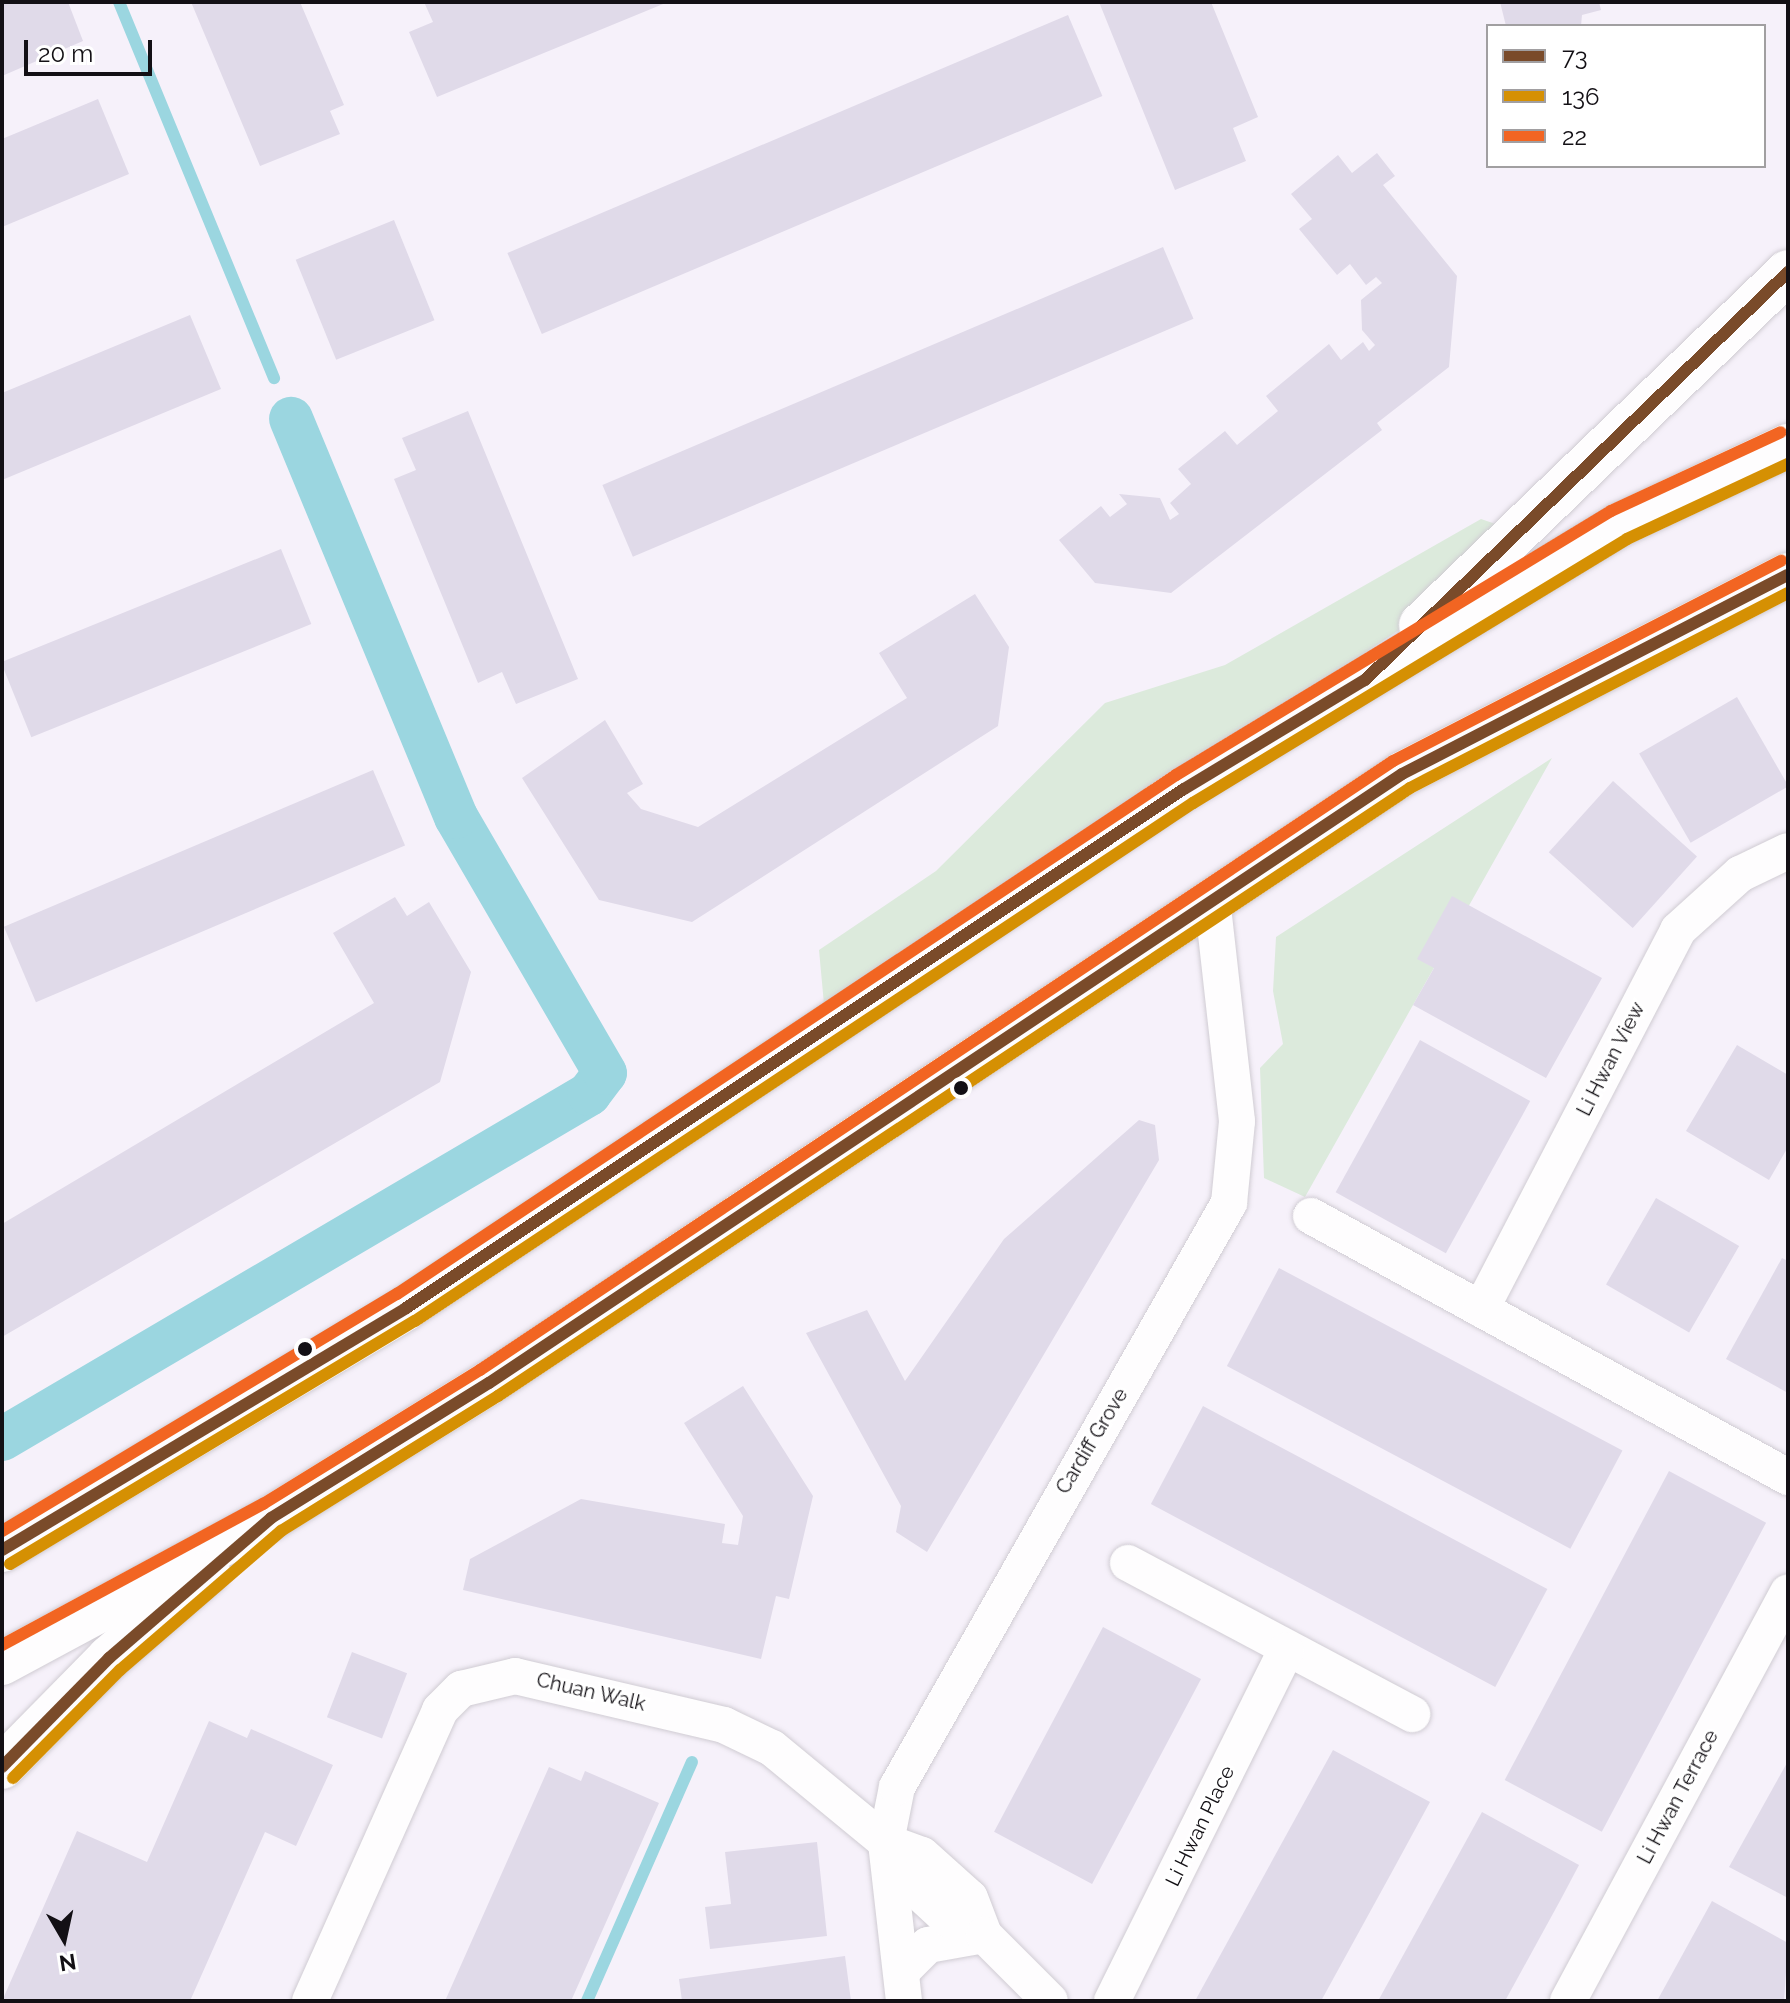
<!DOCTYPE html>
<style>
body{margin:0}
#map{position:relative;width:1790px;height:2003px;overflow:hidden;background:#f6f1fa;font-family:Raleway,sans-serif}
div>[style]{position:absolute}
.green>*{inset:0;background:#dceadc}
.stream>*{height:12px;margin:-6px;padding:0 6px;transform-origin:6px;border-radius:6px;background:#9bd6e0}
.canal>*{height:44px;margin:-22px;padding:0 22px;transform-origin:22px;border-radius:22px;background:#9bd6e0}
.building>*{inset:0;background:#e0dae9;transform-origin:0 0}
.roads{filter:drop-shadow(0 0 2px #d0ccd3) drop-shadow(0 0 2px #d0ccd3)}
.minor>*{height:36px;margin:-18px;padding:0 18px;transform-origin:18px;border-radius:18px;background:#fefdfe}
.primary>*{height:44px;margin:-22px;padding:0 22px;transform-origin:22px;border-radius:22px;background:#fefdfe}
.bus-1>*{height:12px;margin:-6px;padding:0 6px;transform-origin:6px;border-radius:6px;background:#7a4b2a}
.bus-2>*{height:12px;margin:-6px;padding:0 6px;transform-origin:6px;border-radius:6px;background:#d59003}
.bus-3>*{height:12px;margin:-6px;padding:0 6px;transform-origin:6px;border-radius:6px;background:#f26522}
.dots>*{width:22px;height:22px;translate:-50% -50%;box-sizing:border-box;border:4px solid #fff;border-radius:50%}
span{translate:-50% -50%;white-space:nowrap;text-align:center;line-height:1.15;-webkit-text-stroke:6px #fff;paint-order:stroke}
.street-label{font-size:20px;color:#131015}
.frame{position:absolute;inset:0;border:4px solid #131015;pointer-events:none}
.legend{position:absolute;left:1486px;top:24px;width:280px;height:144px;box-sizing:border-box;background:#fff;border:2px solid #a19fa1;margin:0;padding:10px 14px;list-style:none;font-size:24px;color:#131015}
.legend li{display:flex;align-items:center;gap:16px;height:40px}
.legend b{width:40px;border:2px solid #a19fa1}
.north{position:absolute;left:24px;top:1899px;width:80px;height:80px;-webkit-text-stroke:6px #fff;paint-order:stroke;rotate:171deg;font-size:22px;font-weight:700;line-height:32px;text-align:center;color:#131015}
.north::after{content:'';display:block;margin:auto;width:28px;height:36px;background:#131015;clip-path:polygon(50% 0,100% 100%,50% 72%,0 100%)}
.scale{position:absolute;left:24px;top:40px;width:128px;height:36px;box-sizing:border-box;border:4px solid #131015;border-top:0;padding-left:10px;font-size:24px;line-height:28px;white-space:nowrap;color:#131015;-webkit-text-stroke:6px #fff;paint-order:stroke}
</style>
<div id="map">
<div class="green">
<i style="clip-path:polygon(1481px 519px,1536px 538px,825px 1015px,819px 950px,936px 871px,1105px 703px,1225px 665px)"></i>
<i style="clip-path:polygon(1552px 758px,1305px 1197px,1264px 1178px,1260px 1068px,1283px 1044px,1273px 991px,1276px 937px)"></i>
</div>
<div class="stream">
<i style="left:119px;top:2px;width:407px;rotate:67.6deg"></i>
<i style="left:587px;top:2001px;width:261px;rotate:-66.3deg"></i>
</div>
<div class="canal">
<i style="left:2px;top:1439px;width:681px;rotate:-30.44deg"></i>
<i style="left:589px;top:1094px;width:26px;rotate:-53deg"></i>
<i style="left:605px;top:1073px;width:296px;rotate:-120.2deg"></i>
<i style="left:456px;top:817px;width:431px;rotate:-112.5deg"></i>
</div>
<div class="building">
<i style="clip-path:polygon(2px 2px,68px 2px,83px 41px,2px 76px)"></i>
<i style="clip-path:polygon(191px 2px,300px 2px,344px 105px,330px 111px,340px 134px,260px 166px)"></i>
<i style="clip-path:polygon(424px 2px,668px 2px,437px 97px,409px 32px,433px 22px)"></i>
<i style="clip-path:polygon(1099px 2px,1211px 2px,1258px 117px,1233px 128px,1246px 161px,1175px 190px)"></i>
<i style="clip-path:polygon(1500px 2px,1599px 2px,1601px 10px,1582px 15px,1581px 26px,1506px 26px)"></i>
<i style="left:1068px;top:15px;width:88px;height:609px;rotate:67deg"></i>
<i style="clip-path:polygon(98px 99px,129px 174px,2px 227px,2px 139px)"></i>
<i style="clip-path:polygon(1377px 153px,1395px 176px,1383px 185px,1457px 276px,1449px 367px,1377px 423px,1382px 430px,1171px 593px,1095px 583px,1059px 540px,1101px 506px,1110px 517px,1127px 504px,1119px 494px,1160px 498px,1170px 520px,1179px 514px,1170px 503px,1191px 484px,1178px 469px,1225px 431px,1237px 445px,1278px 411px,1266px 396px,1329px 344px,1341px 360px,1363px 342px,1369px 351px,1375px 345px,1362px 330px,1361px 300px,1382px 283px,1376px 277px,1366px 285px,1350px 264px,1337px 275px,1299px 229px,1312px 219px,1291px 194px,1338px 155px,1352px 173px)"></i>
<i style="left:394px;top:220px;width:108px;height:106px;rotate:68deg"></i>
<i style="left:1163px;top:247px;width:78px;height:609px;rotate:67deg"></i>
<i style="clip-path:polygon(190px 315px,221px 389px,2px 480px,2px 393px)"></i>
<i style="clip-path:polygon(468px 411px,578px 679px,516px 704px,502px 672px,478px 683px,394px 479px,416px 470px,402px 438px)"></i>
<i style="left:281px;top:549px;width:81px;height:302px;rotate:68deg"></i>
<i style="clip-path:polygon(975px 594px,1009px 647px,998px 726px,692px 922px,599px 900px,522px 778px,605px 720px,643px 784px,627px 793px,641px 809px,698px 827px,907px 698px,879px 653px)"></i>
<i style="left:1737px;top:697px;width:103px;height:113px;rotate:60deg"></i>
<i style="left:373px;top:770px;width:82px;height:401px;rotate:67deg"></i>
<i style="left:1613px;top:781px;width:113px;height:96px;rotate:42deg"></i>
<i style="clip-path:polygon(1452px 896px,1602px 978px,1546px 1078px,1413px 1005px,1434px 968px,1417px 959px)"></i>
<i style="clip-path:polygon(395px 897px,407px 916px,429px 902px,471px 972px,440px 1082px,2px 1337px,2px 1224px,374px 1003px,333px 933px)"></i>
<i style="left:1420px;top:1040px;width:126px;height:174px;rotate:29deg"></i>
<i style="clip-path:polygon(1737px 1045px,1788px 1075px,1788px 1147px,1769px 1180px,1686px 1131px)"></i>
<i style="clip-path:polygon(1139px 1120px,1155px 1125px,1159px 1160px,927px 1552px,896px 1532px,901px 1506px,806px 1333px,867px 1310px,905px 1381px,1004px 1239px)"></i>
<i style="left:1656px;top:1198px;width:96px;height:100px;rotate:30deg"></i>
<i style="clip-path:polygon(1782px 1258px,1788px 1261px,1788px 1393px,1726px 1359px)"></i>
<i style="left:1279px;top:1268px;width:389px;height:111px;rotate:28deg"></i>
<i style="clip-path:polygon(743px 1386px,813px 1496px,789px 1599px,776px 1596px,761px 1659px,463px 1590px,470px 1559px,581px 1499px,725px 1524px,722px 1543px,738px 1545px,743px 1516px,684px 1423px)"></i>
<i style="left:1203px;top:1406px;width:390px;height:111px;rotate:28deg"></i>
<i style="left:1669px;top:1471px;width:110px;height:350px;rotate:28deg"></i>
<i style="left:1103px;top:1627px;width:111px;height:232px;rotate:28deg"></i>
<i style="left:352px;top:1652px;width:59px;height:70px;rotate:21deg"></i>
<i style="clip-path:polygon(209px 1721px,247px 1738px,251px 1729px,333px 1765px,296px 1846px,265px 1832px,190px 2001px,2px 2001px,77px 1831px,147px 1862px)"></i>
<i style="clip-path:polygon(1333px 1750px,1430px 1802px,1393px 1870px,1321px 2001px,1195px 2001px)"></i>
<i style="clip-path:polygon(1788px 1761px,1788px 1898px,1729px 1867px)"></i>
<i style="clip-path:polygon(549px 1767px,581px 1781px,585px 1771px,659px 1803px,571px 2001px,445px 2001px)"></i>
<i style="clip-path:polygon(1482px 1812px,1579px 1865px,1561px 1899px,1505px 2001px,1378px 2001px)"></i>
<i style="clip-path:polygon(817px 1842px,827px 1936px,710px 1949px,705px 1907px,731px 1904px,725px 1852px)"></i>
<i style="clip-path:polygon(1712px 1901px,1788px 1943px,1784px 2001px,1657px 2001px)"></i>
<i style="clip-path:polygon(845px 1956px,851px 2001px,682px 2001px,679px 1979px)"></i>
</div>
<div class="roads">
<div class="minor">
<i style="left:1311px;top:1216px;width:544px;rotate:28.69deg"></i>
<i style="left:1481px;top:1309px;width:427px;rotate:-62.5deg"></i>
<i style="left:1678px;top:930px;width:84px;rotate:-42.1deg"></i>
<i style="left:1740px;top:874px;width:53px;rotate:-25.6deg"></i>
<i style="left:1128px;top:1563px;width:322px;rotate:28deg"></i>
<i style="left:886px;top:1842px;width:38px;rotate:20deg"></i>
<i style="left:922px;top:1855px;width:64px;rotate:41.9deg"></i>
<i style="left:970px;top:1898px;width:40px;rotate:69deg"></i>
<i style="left:903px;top:1970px;width:35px;rotate:-45deg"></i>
<i style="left:928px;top:1945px;width:57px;rotate:-10.1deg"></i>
<i style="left:310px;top:2001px;width:319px;rotate:-65.9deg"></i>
<i style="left:440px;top:1710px;width:30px;rotate:-45deg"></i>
<i style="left:461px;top:1689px;width:56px;rotate:-13.5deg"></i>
<i style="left:515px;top:1676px;width:215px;rotate:13.2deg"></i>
<i style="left:724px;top:1725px;width:53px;rotate:25.6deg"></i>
<i style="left:772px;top:1748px;width:148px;rotate:39.5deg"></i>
<i style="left:886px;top:1842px;width:46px;rotate:61.2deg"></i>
<i style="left:908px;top:1882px;width:56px;rotate:42.8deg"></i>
<i style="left:949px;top:1920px;width:38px;rotate:23deg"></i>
<i style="left:984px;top:1935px;width:93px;rotate:45deg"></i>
<i style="left:904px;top:2001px;width:160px;rotate:-96.5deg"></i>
<i style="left:886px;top:1842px;width:56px;rotate:-78.7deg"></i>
<i style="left:897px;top:1787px;width:672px;rotate:-60.38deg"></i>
<i style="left:1229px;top:1203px;width:82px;rotate:-84.4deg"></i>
<i style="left:1237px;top:1121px;width:224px;rotate:-96.4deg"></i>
<i style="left:1112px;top:2001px;width:391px;rotate:-63.6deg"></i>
<i style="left:1568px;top:2001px;width:464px;rotate:-61.7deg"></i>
</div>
<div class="primary">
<i style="left:1421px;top:625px;width:509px;rotate:-43.89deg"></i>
<i style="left:2px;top:1550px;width:471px;rotate:-30.9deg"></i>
<i style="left:406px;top:1308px;width:935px;rotate:-33.71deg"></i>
<i style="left:1184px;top:789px;width:509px;rotate:-31.25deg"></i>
<i style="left:1619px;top:525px;width:187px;rotate:-25.1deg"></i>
<i style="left:2px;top:1663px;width:306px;rotate:-28.3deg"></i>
<i style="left:271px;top:1518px;width:256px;rotate:-31.8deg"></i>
<i style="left:489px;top:1383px;width:1097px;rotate:-33.7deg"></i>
<i style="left:1402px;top:774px;width:434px;rotate:-27.3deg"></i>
<i style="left:2px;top:1767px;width:153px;rotate:-45.5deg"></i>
<i style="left:109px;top:1658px;width:131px;rotate:-41deg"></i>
</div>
</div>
<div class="bus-1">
<i style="left:2px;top:1550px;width:471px;rotate:-30.9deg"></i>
<i style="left:406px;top:1308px;width:935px;rotate:-33.71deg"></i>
<i style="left:1184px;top:789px;width:211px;rotate:-31.1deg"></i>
<i style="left:1365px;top:680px;width:588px;rotate:-43.97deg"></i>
<i style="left:2px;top:1767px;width:153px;rotate:-45.5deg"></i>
<i style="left:109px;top:1658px;width:214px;rotate:-40.8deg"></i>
<i style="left:271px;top:1518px;width:256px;rotate:-31.8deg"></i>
<i style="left:489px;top:1383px;width:1097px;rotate:-33.7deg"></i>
<i style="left:1402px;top:774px;width:434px;rotate:-27.3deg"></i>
</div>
<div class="bus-2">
<i style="left:10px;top:1564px;width:472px;rotate:-31deg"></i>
<i style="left:415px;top:1321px;width:935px;rotate:-33.66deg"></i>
<i style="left:1193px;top:803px;width:508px;rotate:-31.31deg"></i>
<i style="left:1627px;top:539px;width:178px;rotate:-25deg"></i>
<i style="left:13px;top:1778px;width:152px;rotate:-45.3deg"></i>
<i style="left:120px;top:1670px;width:213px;rotate:-40.8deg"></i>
<i style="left:281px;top:1531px;width:256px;rotate:-31.9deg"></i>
<i style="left:498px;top:1396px;width:1096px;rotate:-33.69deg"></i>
<i style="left:1410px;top:788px;width:425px;rotate:-27.3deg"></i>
</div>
<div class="bus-3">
<i style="left:2px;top:1531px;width:461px;rotate:-31deg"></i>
<i style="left:397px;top:1294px;width:936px;rotate:-33.67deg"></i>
<i style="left:1176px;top:775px;width:509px;rotate:-31.25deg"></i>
<i style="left:1611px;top:511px;width:187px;rotate:-24.9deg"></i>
<i style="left:2px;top:1645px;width:297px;rotate:-28.4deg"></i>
<i style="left:263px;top:1504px;width:255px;rotate:-31.7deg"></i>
<i style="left:480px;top:1370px;width:1097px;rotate:-33.7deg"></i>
<i style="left:1393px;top:761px;width:437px;rotate:-27.3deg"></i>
</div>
<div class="dots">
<i style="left:961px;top:1088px;background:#131015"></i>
<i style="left:305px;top:1349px;background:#131015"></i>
</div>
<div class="street-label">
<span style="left:1611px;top:1059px;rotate:-63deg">Li Hwan View</span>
<span style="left:1092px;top:1441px;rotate:-59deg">Cardiff Grove</span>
<span style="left:591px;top:1692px;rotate:13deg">Chuan Walk</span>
<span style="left:1678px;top:1797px;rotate:-62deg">Li Hwan Terrace</span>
<span style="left:1200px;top:1826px;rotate:-64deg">Li Hwan Place</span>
</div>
<div class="frame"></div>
<ul class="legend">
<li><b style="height:10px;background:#7a4b2a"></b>73</li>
<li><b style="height:10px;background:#d59003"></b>136</li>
<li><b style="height:10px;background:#f26522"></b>22</li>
</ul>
<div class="north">N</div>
<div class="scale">20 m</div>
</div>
